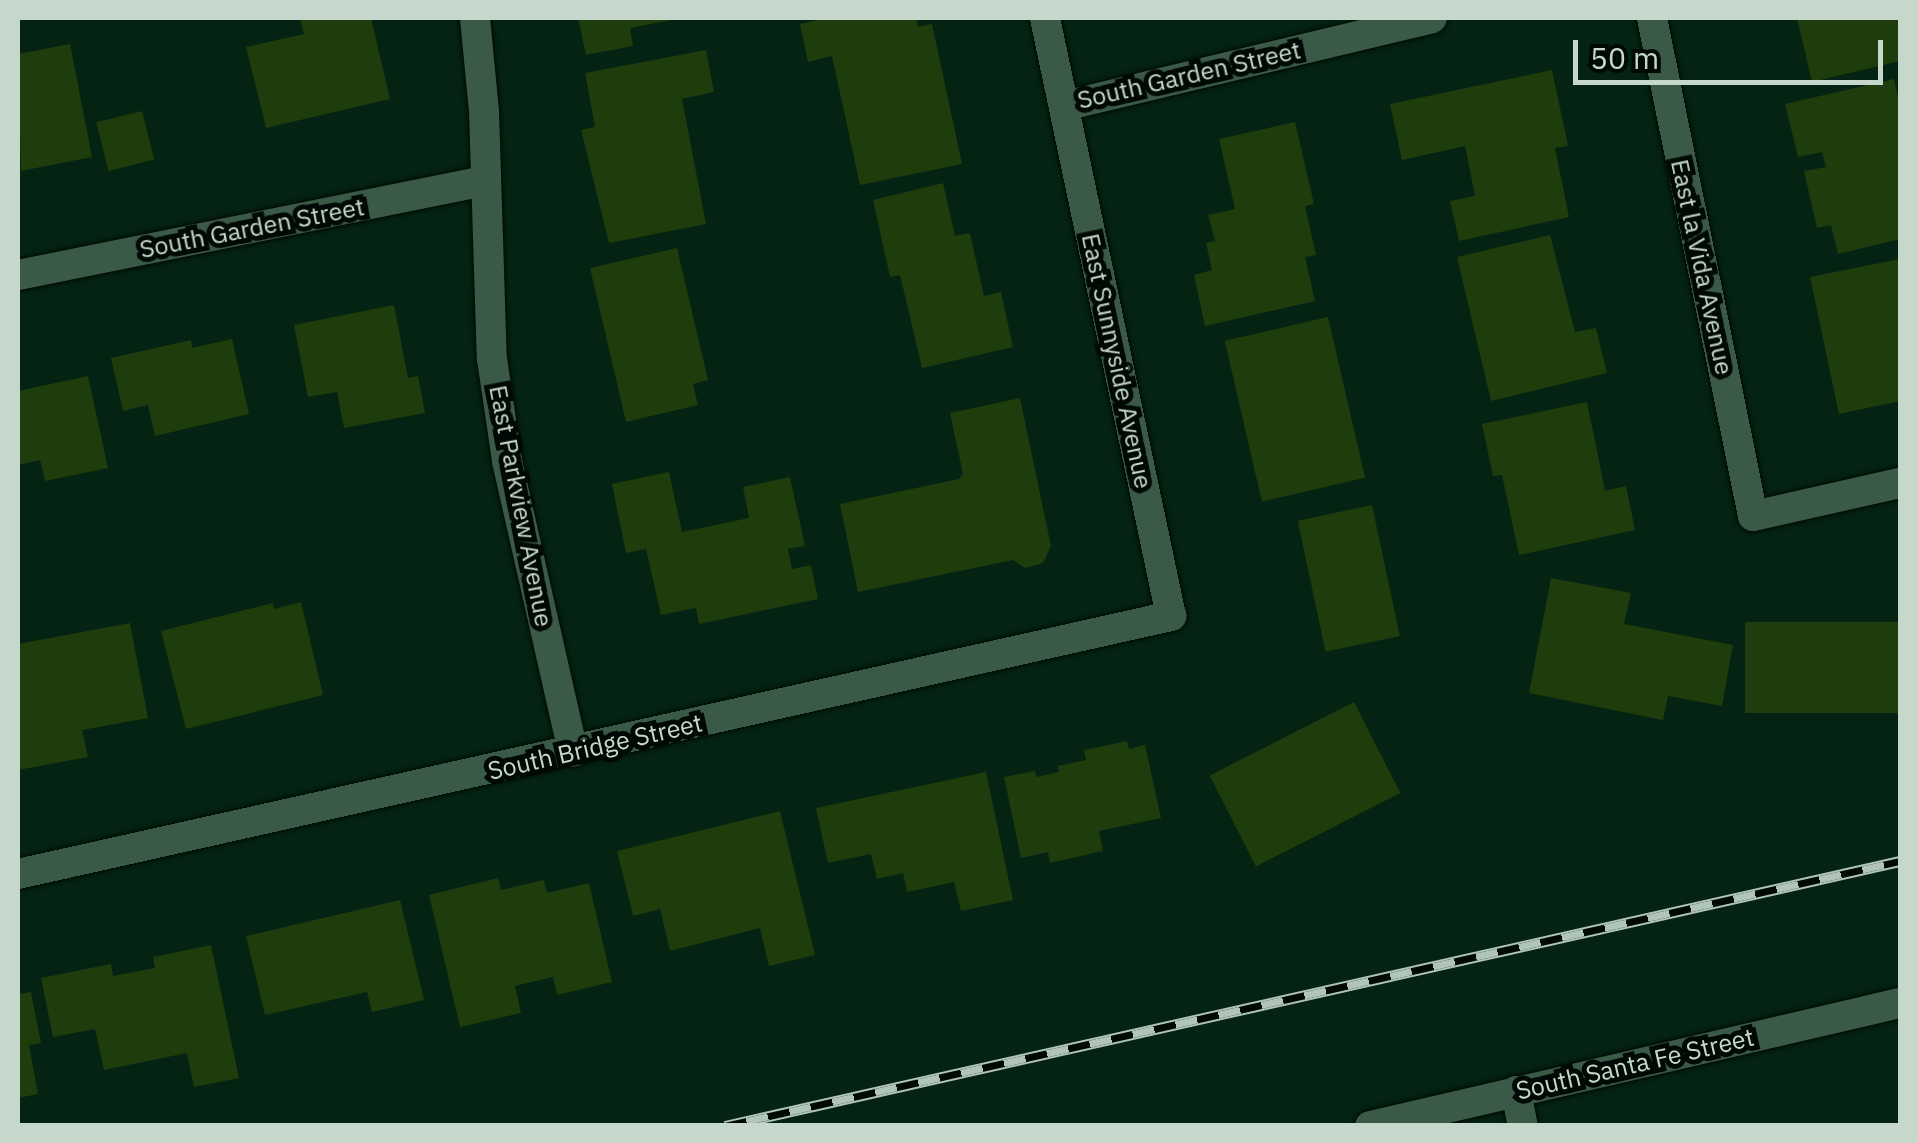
<!DOCTYPE html>
<style>
body{margin:0}
#map{position:relative;width:1918px;height:1143px;overflow:hidden;background:#042313;font-family:"IBM Plex Sans",sans-serif}
div>[style]{position:absolute}
.building>*{inset:0;background:#1f3c0c;transform-origin:0 0}
.roads{filter:drop-shadow(0 0 2px #000b03) drop-shadow(0 0 2px #000b03)}
.minor>*{height:30px;margin:-15px;padding:0 15px;transform-origin:15px;border-radius:15px;background:#3a5946}
.rail>*{height:11px;margin-top:-5.5px;transform-origin:0;background:repeating-linear-gradient(90deg,#010904 0 22px,#b0c4b7 0 44px);box-sizing:border-box;border-block:2px solid #b0c4b7}
span{translate:-50% -50%;white-space:nowrap;text-align:center;line-height:1.15;-webkit-text-stroke:10px #010904;paint-order:stroke}
.street-label{font-size:25px;color:#c6d8cc}
.frame{position:absolute;inset:0;border:20px solid #c6d8cc;pointer-events:none}
.scale{position:absolute;left:1573px;top:40px;width:310px;height:45px;box-sizing:border-box;border:5px solid #c6d8cc;border-top:0;padding-left:12px;font-size:30px;line-height:35px;white-space:nowrap;color:#c6d8cc;-webkit-text-stroke:8px #010904;paint-order:stroke}
</style>
<div id="map">
<div class="building">
<i style="clip-path:polygon(300px 18px,371px 18px,390px 99px,266px 128px,246px 47px,304px 34px)"></i>
<i style="clip-path:polygon(578px 18px,677px 18px,677px 19px,630px 28px,633px 46px,586px 55px)"></i>
<i style="clip-path:polygon(828px 18px,916px 18px,918px 27px,932px 24px,962px 164px,860px 185px,832px 56px,808px 62px,800px 24px)"></i>
<i style="clip-path:polygon(1797px 18px,1898px 18px,1900px 61px,1812px 82px)"></i>
<i style="clip-path:polygon(70px 44px,92px 157px,21px 171px,18px 54px)"></i>
<i style="clip-path:polygon(706px 50px,714px 92px,682px 99px,706px 224px,609px 243px,581px 130px,595px 127px,585px 73px)"></i>
<i style="clip-path:polygon(1552px 70px,1568px 146px,1555px 148px,1569px 217px,1459px 241px,1450px 201px,1475px 196px,1465px 146px,1402px 160px,1390px 104px)"></i>
<i style="clip-path:polygon(1894px 79px,1900px 108px,1900px 239px,1838px 254px,1831px 225px,1817px 228px,1804px 171px,1826px 167px,1822px 152px,1798px 157px,1785px 104px)"></i>
<i style="left:142px;top:111px;width:50px;height:47px;rotate:76deg"></i>
<i style="clip-path:polygon(1295px 122px,1314px 204px,1305px 206px,1316px 255px,1305px 257px,1315px 301px,1205px 326px,1194px 275px,1212px 270px,1206px 243px,1215px 241px,1208px 215px,1235px 209px,1219px 139px)"></i>
<i style="clip-path:polygon(943px 183px,955px 236px,970px 233px,984px 296px,1001px 292px,1013px 347px,922px 368px,900px 275px,890px 277px,873px 200px)"></i>
<i style="clip-path:polygon(1550px 235px,1575px 332px,1596px 328px,1607px 373px,1491px 401px,1457px 257px)"></i>
<i style="clip-path:polygon(677px 248px,708px 380px,693px 384px,698px 405px,626px 422px,590px 268px)"></i>
<i style="clip-path:polygon(1900px 259px,1900px 401px,1839px 414px,1810px 277px)"></i>
<i style="clip-path:polygon(394px 305px,408px 378px,418px 376px,425px 413px,344px 428px,337px 392px,308px 397px,294px 325px)"></i>
<i style="left:1328px;top:317px;width:165px;height:106px;rotate:77deg"></i>
<i style="clip-path:polygon(232px 339px,249px 414px,155px 436px,148px 405px,123px 411px,111px 358px,191px 340px,192px 348px)"></i>
<i style="clip-path:polygon(88px 376px,108px 468px,45px 481px,40px 460px,18px 465px,18px 391px)"></i>
<i style="clip-path:polygon(1020px 398px,1051px 546px,1043px 563px,1025px 568px,1013px 560px,858px 592px,840px 504px,959px 479px,963px 474px,950px 413px)"></i>
<i style="clip-path:polygon(1587px 402px,1605px 491px,1626px 486px,1635px 530px,1519px 555px,1502px 475px,1493px 476px,1482px 424px)"></i>
<i style="clip-path:polygon(669px 472px,682px 532px,749px 518px,743px 487px,790px 477px,805px 546px,788px 549px,792px 569px,811px 565px,818px 599px,699px 624px,696px 608px,661px 615px,646px 549px,626px 553px,612px 484px)"></i>
<i style="left:1372px;top:505px;width:134px;height:76px;rotate:78deg"></i>
<i style="clip-path:polygon(1551px 578px,1631px 593px,1624px 624px,1733px 645px,1722px 706px,1668px 696px,1663px 720px,1529px 693px)"></i>
<i style="clip-path:polygon(301px 602px,323px 695px,186px 729px,161px 631px,273px 603px,274px 609px)"></i>
<i style="left:1900px;top:622px;width:91px;height:155px;rotate:90deg"></i>
<i style="clip-path:polygon(130px 623px,148px 718px,82px 730px,88px 757px,18px 770px,18px 644px)"></i>
<i style="left:1354px;top:702px;width:102px;height:162px;rotate:63deg"></i>
<i style="clip-path:polygon(1127px 741px,1129px 749px,1145px 745px,1161px 818px,1099px 831px,1103px 851px,1050px 863px,1048px 852px,1021px 858px,1004px 777px,1035px 771px,1036px 777px,1059px 772px,1058px 766px,1086px 760px,1084px 750px)"></i>
<i style="clip-path:polygon(986px 772px,1013px 900px,961px 911px,954px 882px,907px 892px,903px 873px,877px 879px,871px 854px,828px 863px,816px 808px)"></i>
<i style="clip-path:polygon(780px 811px,815px 955px,769px 966px,760px 928px,670px 951px,660px 909px,633px 916px,617px 851px)"></i>
<i style="clip-path:polygon(498px 878px,501px 890px,544px 880px,547px 893px,589px 883px,612px 982px,557px 995px,553px 977px,515px 986px,521px 1013px,460px 1027px,429px 895px)"></i>
<i style="clip-path:polygon(400px 900px,424px 1000px,372px 1012px,367px 992px,265px 1015px,246px 936px)"></i>
<i style="clip-path:polygon(211px 945px,239px 1078px,194px 1087px,187px 1053px,104px 1070px,95px 1029px,53px 1037px,41px 978px,111px 964px,113px 976px,155px 968px,153px 957px)"></i>
<i style="clip-path:polygon(31px 992px,41px 1043px,29px 1045px,38px 1094px,18px 1098px,18px 994px)"></i>
</div>
<div class="roads">
<div class="minor">
<i style="left:475px;top:18px;width:93px;rotate:84.5deg"></i>
<i style="left:484px;top:111px;width:248px;rotate:88.2deg"></i>
<i style="left:492px;top:359px;width:103px;rotate:81.6deg"></i>
<i style="left:507px;top:461px;width:298px;rotate:77.2deg"></i>
<i style="left:1652px;top:18px;width:508px;rotate:78.54deg"></i>
<i style="left:1753px;top:516px;width:151px;rotate:-12.7deg"></i>
<i style="left:1064px;top:106px;width:378px;rotate:-13.4deg"></i>
<i style="left:18px;top:275px;width:477px;rotate:-11.4deg"></i>
<i style="left:18px;top:874px;width:1182px;rotate:-12.61deg"></i>
<i style="left:1171px;top:616px;width:611px;rotate:-101.9deg"></i>
<i style="left:1516px;top:1091px;width:36px;rotate:79deg"></i>
<i style="left:1370px;top:1126px;width:544px;rotate:-13.07deg"></i>
</div>
</div>
<div class="rail">
<i style="left:725px;top:1126px;width:1205px;rotate:-12.71deg"></i>
</div>
<div class="street-label">
<span style="left:1189px;top:75px;rotate:-13deg">South Garden Street</span>
<span style="left:252px;top:228px;rotate:-11deg">South Garden Street</span>
<span style="left:1702px;top:267px;rotate:78deg">East la Vida Avenue</span>
<span style="left:1117px;top:361px;rotate:78deg">East Sunnyside Avenue</span>
<span style="left:521px;top:506px;rotate:79deg">East Parkview Avenue</span>
<span style="left:595px;top:747px;rotate:-13deg">South Bridge Street</span>
<span style="left:1635px;top:1064px;rotate:-13deg">South Santa Fe Street</span>
</div>
<div class="frame"></div>
<div class="scale">50 m</div>
</div>
